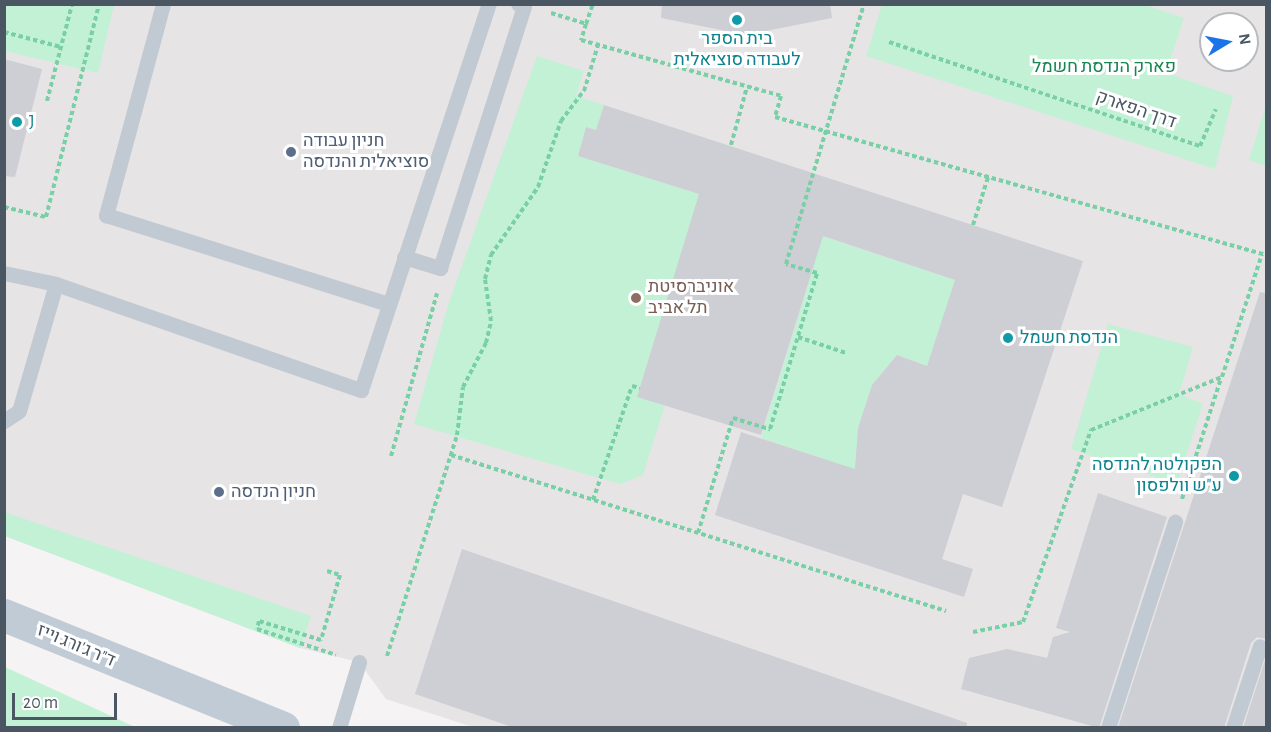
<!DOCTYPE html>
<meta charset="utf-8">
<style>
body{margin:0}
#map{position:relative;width:1271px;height:732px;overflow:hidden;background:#f5f3f3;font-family:"Alegreya Sans",Heebo,sans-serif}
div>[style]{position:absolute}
.education>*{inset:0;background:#e6e4e5}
.green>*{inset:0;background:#c3f1d5}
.building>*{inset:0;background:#cdcfd5}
.path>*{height:4px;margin-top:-2px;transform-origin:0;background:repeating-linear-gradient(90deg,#7ad0a6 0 4.5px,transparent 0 7.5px)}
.lane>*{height:15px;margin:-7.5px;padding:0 7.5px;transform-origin:7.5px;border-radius:7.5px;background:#c1cad2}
.secondary>*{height:33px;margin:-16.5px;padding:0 16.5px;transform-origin:16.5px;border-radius:16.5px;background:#c1cbd6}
.dots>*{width:16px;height:16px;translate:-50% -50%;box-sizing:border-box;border:3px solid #fff;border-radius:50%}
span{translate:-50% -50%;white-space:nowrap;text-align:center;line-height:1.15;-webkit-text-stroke:6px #fff;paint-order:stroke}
.culture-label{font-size:18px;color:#0d838f}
.left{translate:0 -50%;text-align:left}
.right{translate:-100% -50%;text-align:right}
.park-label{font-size:18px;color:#17864f}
.street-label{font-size:18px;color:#4a5661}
.service-label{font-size:18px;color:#4e5e75}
.education-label{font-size:18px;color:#785e54}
.frame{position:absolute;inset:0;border:6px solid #4a5661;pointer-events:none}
.north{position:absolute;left:1199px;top:12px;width:60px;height:60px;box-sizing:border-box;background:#fff;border:2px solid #b7bbc0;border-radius:50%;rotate:80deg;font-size:16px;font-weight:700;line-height:24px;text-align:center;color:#4a5661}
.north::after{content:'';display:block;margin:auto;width:21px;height:27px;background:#1a73e8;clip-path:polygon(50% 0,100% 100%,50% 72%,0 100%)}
.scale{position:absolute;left:12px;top:693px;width:105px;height:27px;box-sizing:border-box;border:3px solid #4a5661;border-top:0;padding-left:8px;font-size:18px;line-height:21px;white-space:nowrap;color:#4a5661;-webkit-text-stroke:4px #fff;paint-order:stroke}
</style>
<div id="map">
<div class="education">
<i style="clip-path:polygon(evenodd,4px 5px,1266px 5px,1266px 727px,473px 727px,386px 699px,359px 662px,300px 648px,5px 536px,4px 5px,1211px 24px,1247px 24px,1247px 60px,1211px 60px,1211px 24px)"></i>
</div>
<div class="green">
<i style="clip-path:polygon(5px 4px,114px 5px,98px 73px,5px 51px)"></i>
<i style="clip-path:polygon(882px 5px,1142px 4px,1184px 18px,1166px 73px,1233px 96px,1215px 169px,866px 56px)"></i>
<i style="clip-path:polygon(537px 56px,584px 71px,576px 96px,604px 105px,596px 130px,586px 127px,578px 156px,699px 194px,665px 405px,643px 475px,620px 484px,414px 424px,449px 302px)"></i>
<i style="clip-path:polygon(1266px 105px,1266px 166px,1249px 160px)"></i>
<i style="clip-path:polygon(816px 234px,955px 280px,936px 369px,897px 355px,872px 385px,858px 428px,857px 470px,761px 438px,810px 278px)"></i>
<i style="clip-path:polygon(1108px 324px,1193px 347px,1179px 394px,1203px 404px,1177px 484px,1071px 449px)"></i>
<i style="clip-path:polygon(4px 512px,311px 616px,300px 648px,5px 536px)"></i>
<i style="clip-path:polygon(4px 667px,5px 667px,135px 727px,5px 727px)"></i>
</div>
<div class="building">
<i style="clip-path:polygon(662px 4px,830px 4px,832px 18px,746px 35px,661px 18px)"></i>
<i style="clip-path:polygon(4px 59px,42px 69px,15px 177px,4px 176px)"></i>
<i style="clip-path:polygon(604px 105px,1083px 261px,1002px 507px,963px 494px,942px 559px,973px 569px,964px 597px,715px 515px,741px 432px,855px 469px,858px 428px,872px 385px,897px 355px,927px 366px,955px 280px,823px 236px,761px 435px,637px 397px,699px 194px,578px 156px,586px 127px,596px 130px)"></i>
<i style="clip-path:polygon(1260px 292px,1266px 293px,1266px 639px,1257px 637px,1251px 643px,1224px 728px,1118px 728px)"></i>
<i style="clip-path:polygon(1098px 493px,1167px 517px,1099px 728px,961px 689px,969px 658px,1007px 649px,1047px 658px,1053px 637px,1070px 632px,1056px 628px)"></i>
<i style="clip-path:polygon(462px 549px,967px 723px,967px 728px,515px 728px,415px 694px)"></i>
<i style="clip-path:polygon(1266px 657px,1266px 728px,1243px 728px)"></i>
</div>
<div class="path">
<i style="left:551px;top:13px;width:37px;rotate:17deg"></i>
<i style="left:586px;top:24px;width:17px;rotate:107deg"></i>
<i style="left:581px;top:40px;width:208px;rotate:15.6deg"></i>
<i style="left:781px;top:96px;width:22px;rotate:106deg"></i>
<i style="left:775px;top:117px;width:510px;rotate:15.7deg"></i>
<i style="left:586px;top:24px;width:21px;rotate:-71deg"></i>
<i style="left:4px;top:32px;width:59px;rotate:14.7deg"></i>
<i style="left:889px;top:42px;width:328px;rotate:18.5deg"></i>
<i style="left:1200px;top:146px;width:40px;rotate:-66.6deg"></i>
<i style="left:47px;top:101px;width:100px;rotate:-75.5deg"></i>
<i style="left:731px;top:145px;width:60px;rotate:-74.6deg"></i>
<i style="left:4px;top:207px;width:43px;rotate:13.4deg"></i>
<i style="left:46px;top:217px;width:219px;rotate:-76deg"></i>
<i style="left:973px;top:225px;width:50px;rotate:-72.6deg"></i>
<i style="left:798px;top:337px;width:51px;rotate:18.4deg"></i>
<i style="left:451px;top:455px;width:519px;rotate:17.49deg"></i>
<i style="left:391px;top:456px;width:169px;rotate:-74.2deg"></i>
<i style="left:1182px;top:499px;width:127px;rotate:-72.1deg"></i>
<i style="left:593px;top:500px;width:120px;rotate:-71.1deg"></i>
<i style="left:632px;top:386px;width:8px;rotate:14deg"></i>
<i style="left:698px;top:533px;width:120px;rotate:-73.1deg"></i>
<i style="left:733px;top:418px;width:39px;rotate:17deg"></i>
<i style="left:770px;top:429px;width:163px;rotate:-73.2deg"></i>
<i style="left:817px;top:273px;width:32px;rotate:-164deg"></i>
<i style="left:786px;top:264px;width:271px;rotate:-73.3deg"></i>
<i style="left:327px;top:571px;width:14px;rotate:17deg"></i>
<i style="left:340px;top:575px;width:68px;rotate:106.3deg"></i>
<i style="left:321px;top:640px;width:65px;rotate:-163deg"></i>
<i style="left:259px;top:621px;width:8px;rotate:104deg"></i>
<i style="left:257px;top:629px;width:83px;rotate:18.2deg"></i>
<i style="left:973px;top:632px;width:51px;rotate:-11.3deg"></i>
<i style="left:1023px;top:622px;width:204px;rotate:-70.5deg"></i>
<i style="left:1091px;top:430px;width:141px;rotate:-22deg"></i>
<i style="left:1222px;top:377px;width:129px;rotate:-72deg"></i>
<i style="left:387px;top:656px;width:232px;rotate:-72.4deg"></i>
<i style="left:457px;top:435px;width:48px;rotate:-82.9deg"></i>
<i style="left:463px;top:387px;width:50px;rotate:-62.4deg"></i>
<i style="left:486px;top:343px;width:23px;rotate:-77deg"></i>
<i style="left:491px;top:321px;width:42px;rotate:-98.1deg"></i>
<i style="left:485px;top:279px;width:25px;rotate:-76deg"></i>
<i style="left:491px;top:255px;width:83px;rotate:-55.3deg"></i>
<i style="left:538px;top:187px;width:70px;rotate:-70.8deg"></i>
<i style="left:561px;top:121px;width:38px;rotate:-53deg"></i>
<i style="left:584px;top:91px;width:48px;rotate:-73.1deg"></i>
</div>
<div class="lane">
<i style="left:163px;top:4px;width:219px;rotate:105.1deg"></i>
<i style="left:106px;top:215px;width:296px;rotate:17.5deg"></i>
<i style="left:404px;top:257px;width:38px;rotate:17deg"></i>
<i style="left:440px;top:268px;width:275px;rotate:-72.2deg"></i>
<i style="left:524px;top:6px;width:6px;rotate:-162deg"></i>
<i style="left:4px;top:273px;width:53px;rotate:11.9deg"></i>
<i style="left:4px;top:421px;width:18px;rotate:-34deg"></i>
<i style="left:19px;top:411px;width:132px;rotate:-73.8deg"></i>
<i style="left:56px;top:284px;width:323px;rotate:19.2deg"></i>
<i style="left:361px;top:390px;width:407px;rotate:-71.7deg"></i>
<i style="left:339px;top:728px;width:69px;rotate:-73.1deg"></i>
<i style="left:1108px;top:728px;width:217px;rotate:-72deg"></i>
<i style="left:1233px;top:728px;width:86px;rotate:-71.8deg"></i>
</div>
<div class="secondary">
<i style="left:4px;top:615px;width:301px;rotate:22deg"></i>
</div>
<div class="dots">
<i style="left:737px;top:20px;background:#0f9aa8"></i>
<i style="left:17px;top:122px;background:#0f9aa8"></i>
<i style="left:291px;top:152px;background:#5c6f8a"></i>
<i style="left:636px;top:298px;background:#8d6e63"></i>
<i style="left:1008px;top:338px;background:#0f9aa8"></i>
<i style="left:1234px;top:476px;background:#0f9aa8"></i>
<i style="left:219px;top:492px;background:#5c6f8a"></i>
</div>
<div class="culture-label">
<span style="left:737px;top:50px">בית הספר<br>לעבודה סוציאלית</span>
<span class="left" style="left:29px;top:122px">J</span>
<span class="left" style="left:1020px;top:338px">הנדסת חשמל</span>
<span class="right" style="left:1222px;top:476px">הפקולטה להנדסה<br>ע"ש וולפסון</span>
</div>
<div class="park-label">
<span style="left:1104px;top:67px">פארק הנדסת חשמל</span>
</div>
<div class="street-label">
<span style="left:1136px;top:110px;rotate:19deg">דרך הפארק</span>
<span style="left:76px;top:646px;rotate:23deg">ד"ר ג'ורג וייז</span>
</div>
<div class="service-label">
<span class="left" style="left:303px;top:152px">חניון עבודה<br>סוציאלית והנדסה</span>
<span class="left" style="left:231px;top:492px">חניון הנדסה</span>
</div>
<div class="education-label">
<span class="left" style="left:648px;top:298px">אוניברסיטת<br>תל אביב</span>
</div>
<div class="frame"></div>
<div class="north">N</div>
<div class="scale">20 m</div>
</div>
